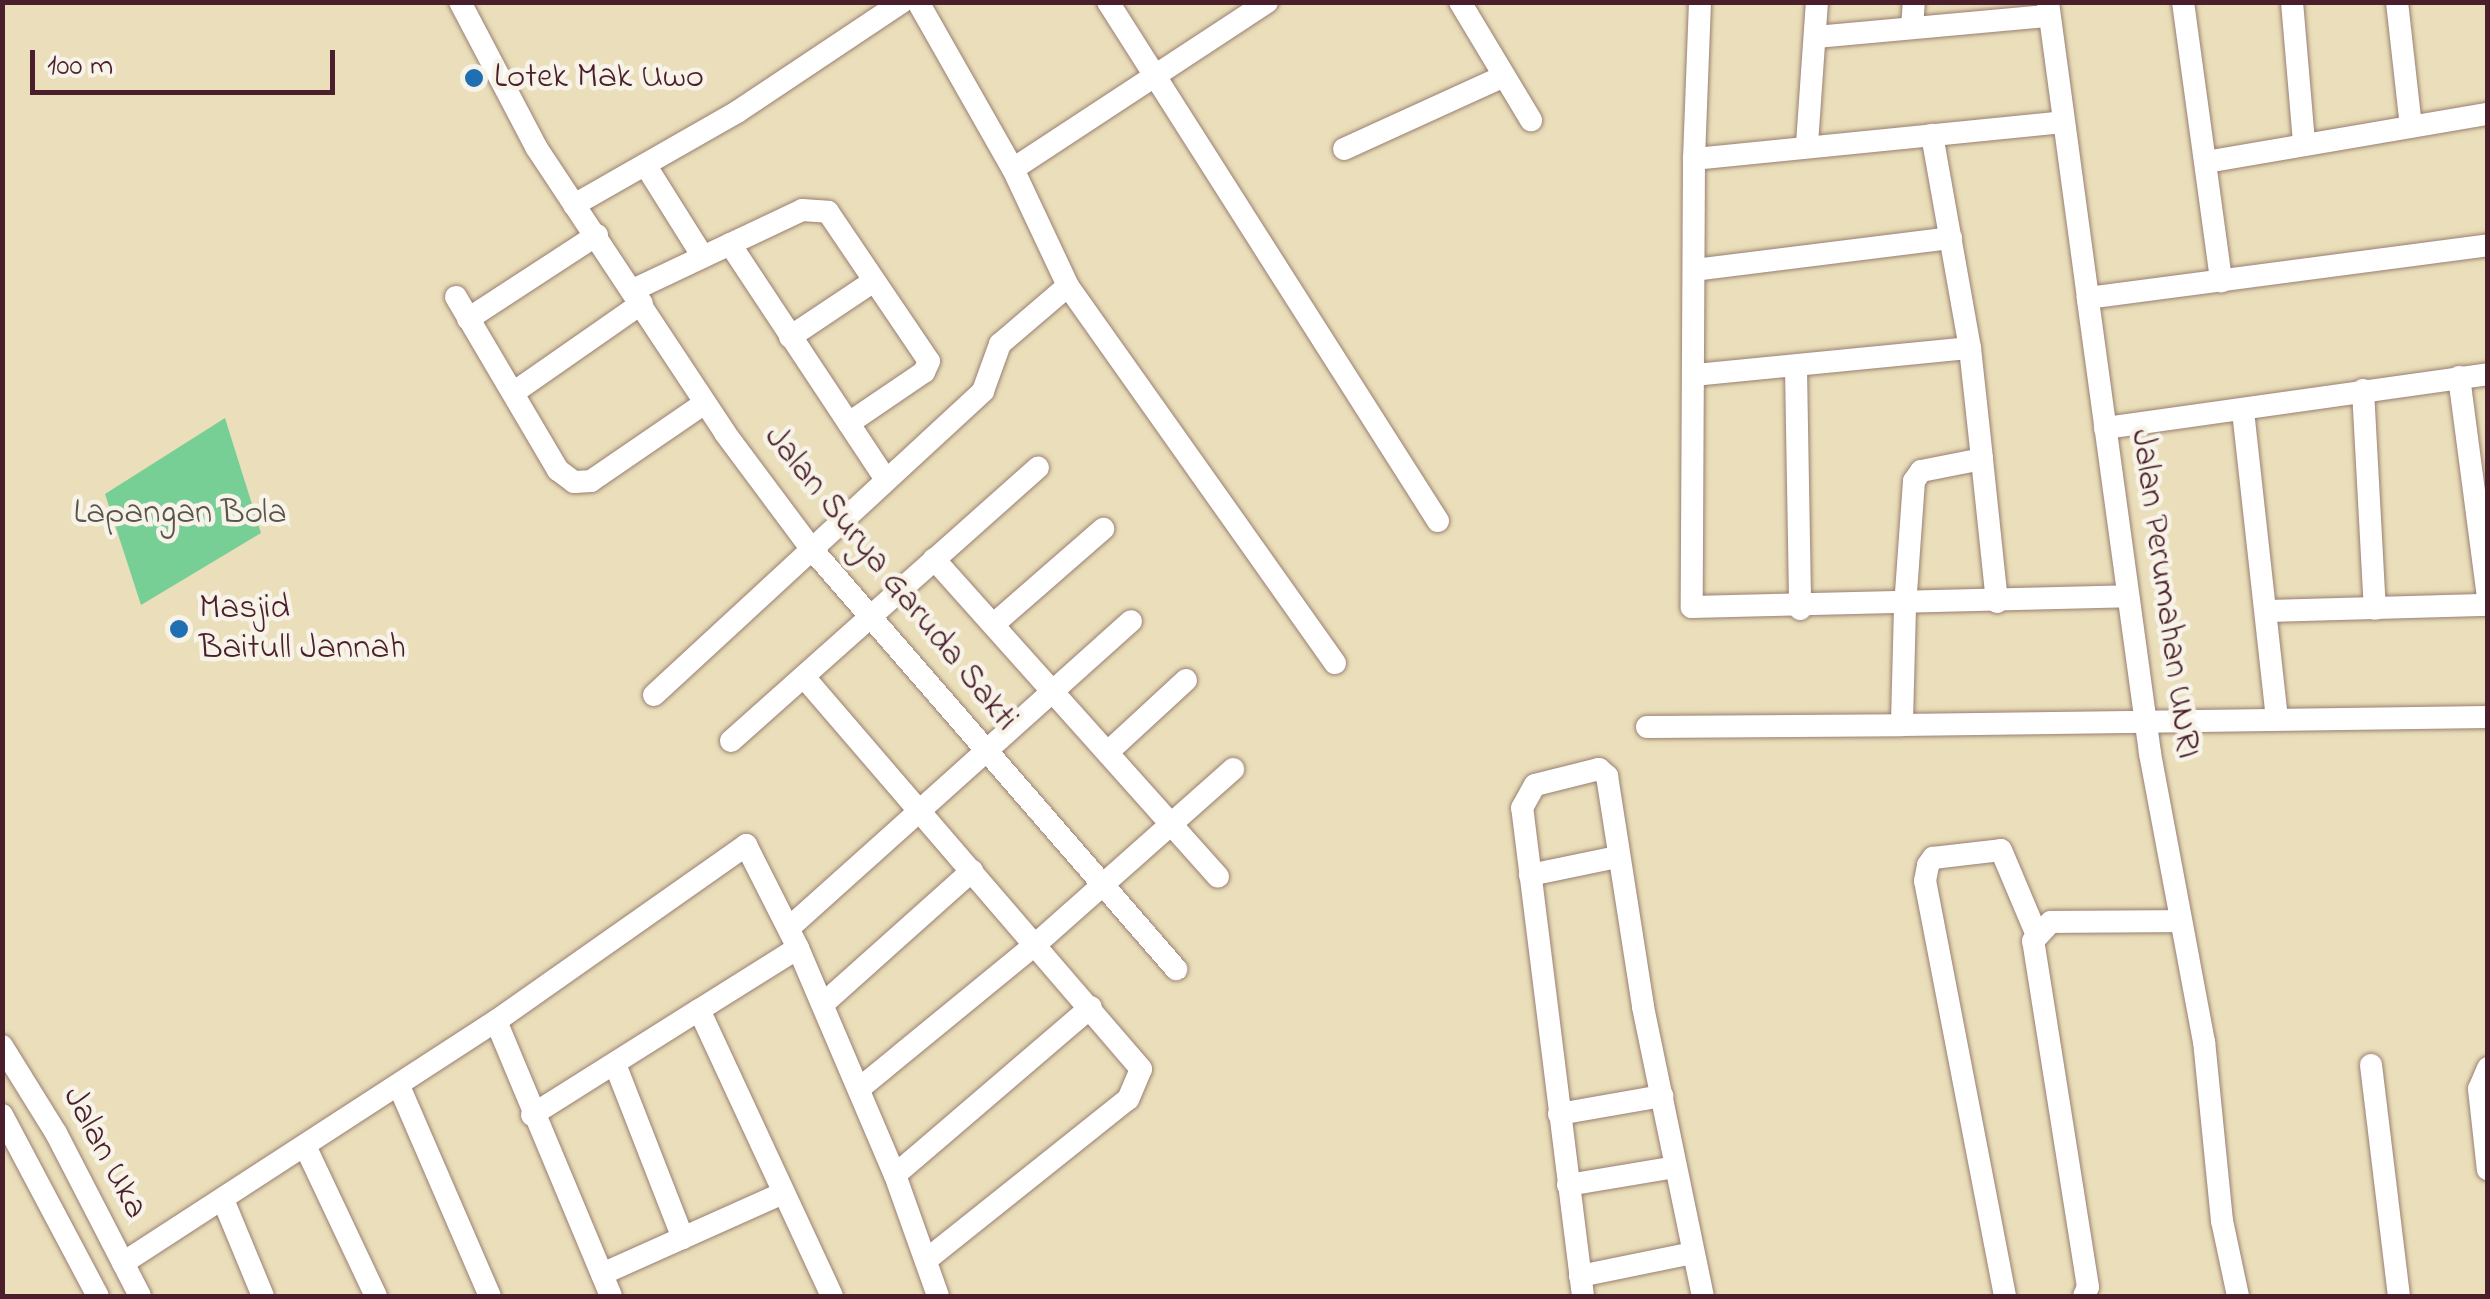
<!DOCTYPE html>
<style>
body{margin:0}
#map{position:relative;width:2490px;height:1299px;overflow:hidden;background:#eadfba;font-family:"Indie Flower",sans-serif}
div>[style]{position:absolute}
.green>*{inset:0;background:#77cf95}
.roads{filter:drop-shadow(0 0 2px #9a7f72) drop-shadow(0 0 2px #9a7f72)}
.minor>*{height:22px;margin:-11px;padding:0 11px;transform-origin:11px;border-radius:11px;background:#fff}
.dots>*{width:28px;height:28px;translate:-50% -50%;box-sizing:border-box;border:5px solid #f7f3e8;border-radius:50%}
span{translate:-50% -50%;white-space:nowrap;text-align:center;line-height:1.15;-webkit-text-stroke:9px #f7f3e8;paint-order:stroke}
.poi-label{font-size:35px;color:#4a1f2b}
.left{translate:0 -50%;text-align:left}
.park-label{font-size:35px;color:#58544b}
.street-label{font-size:35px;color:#4a1f2b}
.frame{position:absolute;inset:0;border:5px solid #4a1f2b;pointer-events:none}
.scale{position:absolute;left:30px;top:50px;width:305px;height:45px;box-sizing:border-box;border:5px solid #4a1f2b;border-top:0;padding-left:12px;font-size:30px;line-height:35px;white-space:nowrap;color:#4a1f2b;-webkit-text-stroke:8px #f7f3e8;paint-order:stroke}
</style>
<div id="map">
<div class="green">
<i style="clip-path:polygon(225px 418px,261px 533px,141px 605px,105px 494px)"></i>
</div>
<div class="roads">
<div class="minor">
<i style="left:460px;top:2px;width:164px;rotate:62.3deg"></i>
<i style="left:536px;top:147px;width:343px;rotate:56.5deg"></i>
<i style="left:725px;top:433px;width:142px;rotate:53.3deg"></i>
<i style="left:810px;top:547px;width:559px;rotate:49.06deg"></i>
<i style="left:918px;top:2px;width:192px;rotate:60.4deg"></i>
<i style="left:1013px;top:169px;width:129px;rotate:64.8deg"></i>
<i style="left:1068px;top:286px;width:462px;rotate:54.7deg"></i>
<i style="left:1108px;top:2px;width:615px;rotate:57.55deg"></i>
<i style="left:1460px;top:2px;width:138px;rotate:59deg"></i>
<i style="left:1700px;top:2px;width:157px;rotate:92.2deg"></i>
<i style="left:1694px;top:159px;width:370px;rotate:-5.7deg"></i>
<i style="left:2048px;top:2px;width:299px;rotate:82.3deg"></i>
<i style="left:2183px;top:2px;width:282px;rotate:82.2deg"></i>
<i style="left:2292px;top:2px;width:140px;rotate:85.1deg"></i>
<i style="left:2397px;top:2px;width:125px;rotate:83.6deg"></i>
<i style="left:1912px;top:28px;width:26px;rotate:-86deg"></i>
<i style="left:1816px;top:37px;width:234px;rotate:-5.2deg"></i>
<i style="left:1932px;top:135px;width:216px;rotate:79.9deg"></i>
<i style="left:1807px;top:144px;width:142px;rotate:-86deg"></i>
<i style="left:1344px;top:149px;width:176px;rotate:-24.5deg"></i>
<i style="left:1694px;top:159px;width:448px;rotate:90.3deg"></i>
<i style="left:1692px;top:607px;width:436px;rotate:-1.4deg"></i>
<i style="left:2206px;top:162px;width:286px;rotate:-9.7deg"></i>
<i style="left:646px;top:166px;width:107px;rotate:57.9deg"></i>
<i style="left:1013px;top:169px;width:304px;rotate:-33.3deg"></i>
<i style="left:574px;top:205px;width:188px;rotate:-29.7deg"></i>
<i style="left:737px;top:112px;width:198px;rotate:-33.7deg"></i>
<i style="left:730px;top:244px;width:283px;rotate:56.5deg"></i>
<i style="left:1694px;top:270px;width:259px;rotate:-7.1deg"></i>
<i style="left:633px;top:290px;width:187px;rotate:-25.3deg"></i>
<i style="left:802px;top:210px;width:26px;rotate:4deg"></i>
<i style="left:828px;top:212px;width:180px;rotate:55.9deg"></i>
<i style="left:929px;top:361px;width:12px;rotate:114deg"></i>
<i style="left:924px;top:372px;width:91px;rotate:145.8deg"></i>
<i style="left:456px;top:297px;width:201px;rotate:59.5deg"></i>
<i style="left:558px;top:470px;width:20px;rotate:37deg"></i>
<i style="left:574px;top:482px;width:17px;rotate:-3deg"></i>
<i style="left:591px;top:481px;width:138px;rotate:-34.4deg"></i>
<i style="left:468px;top:319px;width:154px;rotate:-33.1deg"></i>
<i style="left:790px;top:337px;width:101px;rotate:-33.7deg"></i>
<i style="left:1796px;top:369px;width:240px;rotate:89deg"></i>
<i style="left:1694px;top:375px;width:277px;rotate:-5.6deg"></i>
<i style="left:1970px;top:348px;width:112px;rotate:83.8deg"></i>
<i style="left:2459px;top:377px;width:223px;rotate:82.5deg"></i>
<i style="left:2363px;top:390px;width:219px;rotate:86.9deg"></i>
<i style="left:513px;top:393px;width:157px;rotate:-34.9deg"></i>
<i style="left:2243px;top:411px;width:308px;rotate:83.7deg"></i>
<i style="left:2105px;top:428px;width:387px;rotate:-8deg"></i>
<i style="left:934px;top:559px;width:426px;rotate:48.2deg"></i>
<i style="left:1997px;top:602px;width:144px;rotate:-96deg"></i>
<i style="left:1982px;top:459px;width:62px;rotate:168.9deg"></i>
<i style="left:1921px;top:471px;width:12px;rotate:125deg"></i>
<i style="left:1914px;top:481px;width:126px;rotate:94.1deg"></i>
<i style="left:1905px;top:607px;width:118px;rotate:91.5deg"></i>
<i style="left:1902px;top:725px;width:586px;rotate:-0.78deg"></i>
<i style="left:2270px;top:611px;width:218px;rotate:-1.6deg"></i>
<i style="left:994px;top:624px;width:145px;rotate:-41.1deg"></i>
<i style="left:804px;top:677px;width:517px;rotate:49.31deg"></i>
<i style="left:1141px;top:1069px;width:33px;rotate:113deg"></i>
<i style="left:1128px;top:1099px;width:258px;rotate:141.4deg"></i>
<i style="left:654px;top:695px;width:448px;rotate:-42.7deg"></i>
<i style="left:983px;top:391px;width:50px;rotate:-70.1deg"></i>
<i style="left:1000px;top:344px;width:89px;rotate:-40.5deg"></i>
<i style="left:1647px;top:727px;width:255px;rotate:-0.4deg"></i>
<i style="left:731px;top:741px;width:411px;rotate:-41.7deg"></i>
<i style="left:1108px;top:752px;width:106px;rotate:-42.7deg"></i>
<i style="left:1530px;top:875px;width:89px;rotate:-11.7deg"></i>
<i style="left:790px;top:927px;width:458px;rotate:-41.9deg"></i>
<i style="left:823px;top:1004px;width:200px;rotate:-41.8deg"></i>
<i style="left:496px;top:1021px;width:298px;rotate:67.3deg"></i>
<i style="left:2px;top:1046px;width:102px;rotate:58.2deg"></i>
<i style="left:56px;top:1133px;width:183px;rotate:62.7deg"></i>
<i style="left:615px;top:1064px;width:187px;rotate:68.7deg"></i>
<i style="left:2371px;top:1065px;width:233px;rotate:83.1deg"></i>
<i style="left:2488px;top:1068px;width:23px;rotate:113deg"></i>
<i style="left:2479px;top:1089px;width:81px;rotate:83.7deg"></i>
<i style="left:399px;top:1086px;width:229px;rotate:66.6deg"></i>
<i style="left:860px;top:1088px;width:226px;rotate:-39.3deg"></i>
<i style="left:1035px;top:945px;width:265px;rotate:-41.6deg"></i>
<i style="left:1559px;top:1114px;width:105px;rotate:-9.9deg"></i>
<i style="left:2px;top:1115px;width:205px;rotate:62.1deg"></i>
<i style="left:532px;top:1115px;width:197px;rotate:-32.2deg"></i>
<i style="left:306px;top:1148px;width:164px;rotate:64.7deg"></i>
<i style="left:895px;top:1175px;width:258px;rotate:-40.6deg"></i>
<i style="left:1568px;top:1185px;width:109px;rotate:-9.5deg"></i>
<i style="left:224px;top:1202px;width:102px;rotate:67.5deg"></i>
<i style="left:123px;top:1263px;width:445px;rotate:-33deg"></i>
<i style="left:496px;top:1021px;width:306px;rotate:-35.1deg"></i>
<i style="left:746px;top:845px;width:115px;rotate:63.2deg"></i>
<i style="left:602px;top:1274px;width:196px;rotate:-24.1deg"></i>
<i style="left:1580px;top:1276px;width:115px;rotate:-11.5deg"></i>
<i style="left:832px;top:1296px;width:315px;rotate:-114.9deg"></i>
<i style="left:699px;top:1010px;width:117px;rotate:-32.1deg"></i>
<i style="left:798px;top:948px;width:247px;rotate:66.9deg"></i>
<i style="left:895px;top:1175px;width:128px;rotate:70.4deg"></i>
<i style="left:1583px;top:1296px;width:492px;rotate:-97.1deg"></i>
<i style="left:1522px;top:808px;width:26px;rotate:-61deg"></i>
<i style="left:1535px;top:785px;width:66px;rotate:-14deg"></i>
<i style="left:1599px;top:769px;width:11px;rotate:41deg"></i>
<i style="left:1607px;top:776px;width:234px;rotate:81.1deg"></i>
<i style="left:1643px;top:1007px;width:295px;rotate:78.3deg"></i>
<i style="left:2005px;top:1296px;width:423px;rotate:-100.9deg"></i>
<i style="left:1925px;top:881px;width:16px;rotate:-79deg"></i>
<i style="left:1928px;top:865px;width:9px;rotate:-54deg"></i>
<i style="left:1933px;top:858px;width:68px;rotate:-6.7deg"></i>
<i style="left:2001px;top:850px;width:90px;rotate:67.1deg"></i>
<i style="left:2084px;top:1296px;width:10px;rotate:-66deg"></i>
<i style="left:2088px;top:1287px;width:350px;rotate:-99deg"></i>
<i style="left:2033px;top:941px;width:26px;rotate:-47deg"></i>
<i style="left:2051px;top:922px;width:130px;rotate:-0.4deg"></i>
<i style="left:2238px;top:1296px;width:77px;rotate:-102deg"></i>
<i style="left:2222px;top:1221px;width:180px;rotate:-95.7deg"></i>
<i style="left:2204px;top:1042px;width:294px;rotate:-100.6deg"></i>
<i style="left:2150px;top:753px;width:459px;rotate:-97.8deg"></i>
<i style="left:2088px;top:298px;width:403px;rotate:-7.5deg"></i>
</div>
</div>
<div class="dots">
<i style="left:474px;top:78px;background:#1f6fb2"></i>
<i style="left:179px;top:629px;background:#1f6fb2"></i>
</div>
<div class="poi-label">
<span class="left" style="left:494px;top:78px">Lotek Mak Uwo</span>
<span class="left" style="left:199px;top:629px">Masjid<br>Baitull Jannah</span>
</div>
<div class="park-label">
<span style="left:180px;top:514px">Lapangan Bola</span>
</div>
<div class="street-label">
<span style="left:890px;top:579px;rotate:51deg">Jalan Surya Garuda Sakti</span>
<span style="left:2164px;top:594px;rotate:82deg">Jalan Perumahan UNRI</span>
<span style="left:104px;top:1153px;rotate:62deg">Jalan Uka</span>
</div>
<div class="frame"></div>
<div class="scale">100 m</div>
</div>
